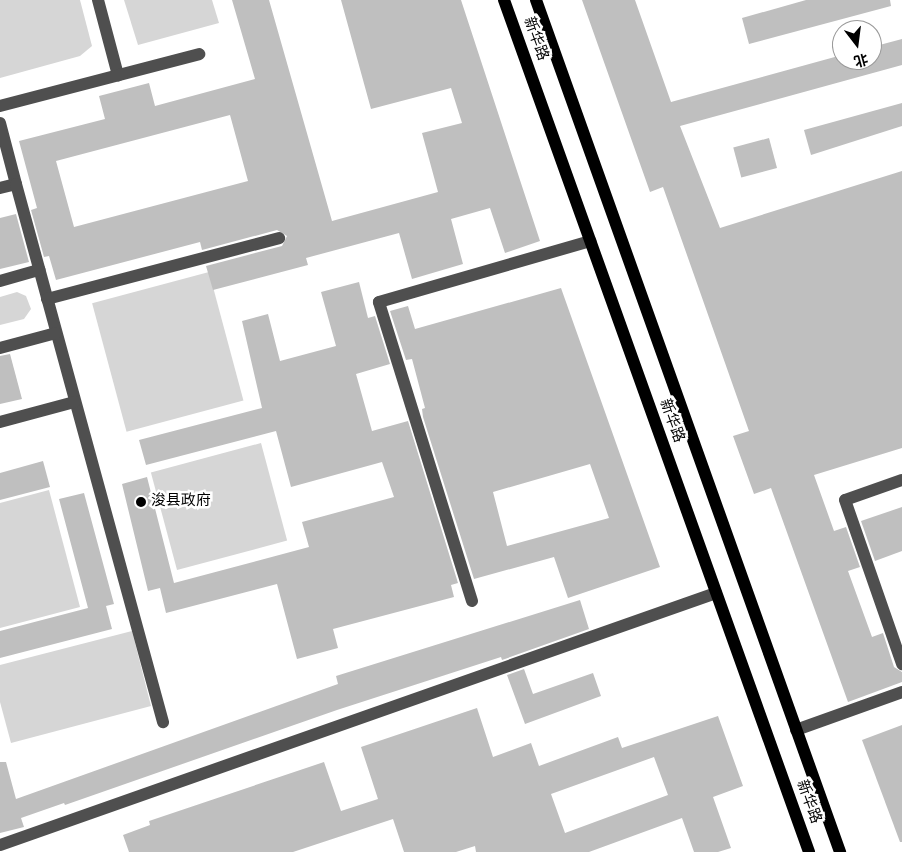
<!DOCTYPE html>
<meta charset="utf-8">
<style>
body{margin:0}
#map{position:relative;width:902px;height:852px;overflow:hidden;background:#fff;font-family:Overpass,"Noto Sans SC",sans-serif}
div>[style]{position:absolute}
.green>*{inset:0;background:#d6d6d6;transform-origin:0 0}
.building>*{inset:0;background:#bfbfbf;transform-origin:0 0}
.minor>*{height:12px;margin:-6px;padding:0 6px;transform-origin:6px;border-radius:6px;background:#4f4f4f}
.major>*{height:12px;margin:-6px;padding:0 6px;transform-origin:6px;border-radius:6px;background:#000}
.dots>*{width:14px;height:14px;translate:-50% -50%;box-sizing:border-box;border:2px solid #fff;border-radius:50%}
span{translate:-50% -50%;white-space:nowrap;text-align:center;line-height:1.15;-webkit-text-stroke:5px #fff;paint-order:stroke}
.street-label{font-size:15px;color:#000}
.poi-label{font-size:15px;color:#000}
.left{translate:0 -50%;text-align:left}
.north{position:absolute;left:832px;top:20px;width:50px;height:50px;box-sizing:border-box;background:#fff;border:1px solid #999;border-radius:50%;rotate:165deg;font-size:14px;font-weight:700;line-height:20px;text-align:center;color:#000}
.north::after{content:'';display:block;margin:auto;width:18px;height:22px;background:#000;clip-path:polygon(50% 0,100% 100%,50% 72%,0 100%)}
</style>
<div id="map">
<div class="green">
<i style="clip-path:polygon(0 0,80px 0,92px 46px,80px 56px,0 78px)"></i>
<i style="clip-path:polygon(124px 0,212px 0,219px 23px,138px 45px)"></i>
<i style="left:209px;top:272px;width:133px;height:121px;rotate:75deg"></i>
<i style="clip-path:polygon(17px 292px,26px 296px,31px 309px,24px 319px,0 325px,0 297px)"></i>
<i style="left:261px;top:443px;width:101px;height:114px;rotate:75deg"></i>
<i style="clip-path:polygon(49px 490px,80px 607px,0 628px,0 503px)"></i>
<i style="clip-path:polygon(132px 631px,151px 706px,11px 743px,0 702px,0 665px)"></i>
</div>
<div class="building">
<i style="clip-path:polygon(evenodd,232px 0,269px 0,332px 221px,438px 192px,422px 133px,462px 123px,451px 88px,371px 109px,341px 0,461px 0,540px 241px,505px 253px,490px 208px,451px 219px,463px 264px,412px 279px,399px 233px,306px 258px,308px 265px,213px 290px,206px 266px,282px 246px,287px 236px,277px 230px,202px 250px,200px 242px,56px 280px,49px 256px,44px 257px,31px 210px,37px 208px,19px 141px,105px 119px,99px 96px,149px 83px,155px 106px,255px 79px,232px 0,230px 115px,248px 181px,74px 227px,56px 161px,230px 115px)"></i>
<i style="clip-path:polygon(582px 0,635px 0,671px 102px,842px 55px,842px 60px,872px 60px,872px 47px,902px 39px,902px 65px,680px 126px,720px 228px,902px 171px,902px 448px,814px 475px,834px 531px,846px 527px,860px 567px,848px 571px,872px 637px,883px 633px,894px 667px,902px 672px,902px 682px,848px 702px,771px 488px,754px 494px,733px 436px,749px 431px,663px 187px,650px 192px)"></i>
<i style="clip-path:polygon(806px 0,890px 0,891px 6px,749px 44px,742px 18px)"></i>
<i style="clip-path:polygon(902px 103px,902px 126px,811px 155px,804px 130px)"></i>
<i style="left:769px;top:138px;width:31px;height:37px;rotate:75deg"></i>
<i style="clip-path:polygon(16px 214px,29px 262px,0 269px,0 218px)"></i>
<i style="clip-path:polygon(359px 282px,368px 318px,375px 316px,390px 364px,356px 374px,372px 431px,408px 421px,458px 583px,451px 585px,454px 597px,333px 629px,338px 648px,297px 659px,277px 584px,166px 613px,160px 588px,148px 591px,122px 484px,147px 477px,174px 583px,309px 547px,302px 522px,394px 497px,382px 462px,291px 487px,276px 431px,146px 465px,139px 440px,262px 408px,242px 321px,268px 314px,280px 361px,336px 346px,321px 292px)"></i>
<i style="clip-path:polygon(evenodd,561px 288px,660px 567px,568px 598px,554px 557px,474px 579px,423px 417px,422px 409px,425px 408px,412px 359px,406px 360px,390px 311px,408px 306px,415px 329px,561px 288px,590px 464px,609px 518px,507px 546px,493px 492px,590px 464px)"></i>
<i style="clip-path:polygon(10px 354px,22px 399px,0 404px,0 356px)"></i>
<i style="clip-path:polygon(43px 461px,50px 487px,0 500px,0 473px)"></i>
<i style="clip-path:polygon(84px 493px,114px 604px,106px 606px,112px 629px,0 658px,0 631px,88px 608px,59px 499px)"></i>
<i style="clip-path:polygon(902px 507px,902px 551px,875px 561px,861px 521px)"></i>
<i style="clip-path:polygon(580px 600px,589px 629px,502px 660px,501px 657px,337px 710px,65px 805px,64px 803px,21px 818px,24px 827px,0 833px,0 762px,6px 762px,16px 799px,338px 684px,336px 676px)"></i>
<i style="clip-path:polygon(524px 669px,533px 694px,593px 673px,601px 696px,525px 724px,507px 675px)"></i>
<i style="clip-path:polygon(evenodd,477px 708px,493px 757px,531px 743px,539px 766px,618px 737px,622px 748px,718px 716px,743px 786px,713px 797px,731px 848px,718px 852px,694px 852px,682px 818px,589px 852px,476px 852px,475px 846px,456px 852px,404px 852px,393px 819px,293px 852px,129px 852px,123px 835px,150px 825px,149px 821px,324px 762px,341px 811px,378px 799px,361px 747px,477px 708px,654px 757px,668px 795px,565px 833px,551px 794px,654px 757px)"></i>
<i style="clip-path:polygon(902px 725px,902px 842px,900px 842px,862px 740px)"></i>
</div>
<div class="minor">
<i style="left:98px;top:0;width:78px;rotate:75.1deg"></i>
<i style="left:0;top:106px;width:206px;rotate:-14.6deg"></i>
<i style="left:0;top:123px;width:63px;rotate:75.3deg"></i>
<i style="left:0;top:188px;width:16px;rotate:-14deg"></i>
<i style="left:16px;top:184px;width:558px;rotate:74.72deg"></i>
<i style="left:0;top:281px;width:41px;rotate:-15.8deg"></i>
<i style="left:47px;top:299px;width:240px;rotate:-14.7deg"></i>
<i style="left:0;top:348px;width:58px;rotate:-15deg"></i>
<i style="left:0;top:422px;width:77px;rotate:-15.1deg"></i>
<i style="left:902px;top:480px;width:60px;rotate:160.7deg"></i>
<i style="left:845px;top:500px;width:174px;rotate:70.8deg"></i>
<i style="left:472px;top:601px;width:313px;rotate:-107.3deg"></i>
<i style="left:379px;top:302px;width:220px;rotate:-16.1deg"></i>
<i style="left:796px;top:730px;width:113px;rotate:-19.7deg"></i>
<i style="left:0;top:845px;width:759px;rotate:-19.39deg"></i>
</div>
<div class="major">
<i style="left:504px;top:0;width:905px;rotate:70.3deg"></i>
<i style="left:536px;top:0;width:905px;rotate:70.36deg"></i>
</div>
<div class="dots">
<i style="left:141px;top:502px;background:#000"></i>
</div>
<div class="street-label">
<span style="left:535px;top:39px;rotate:70deg">新华路</span>
<span style="left:671px;top:421px;rotate:70deg">新华路</span>
<span style="left:808px;top:802px;rotate:70deg">新华路</span>
</div>
<div class="poi-label">
<span class="left" style="left:151px;top:502px">浚县政府</span>
</div>
<div class="north">北</div>
</div>
